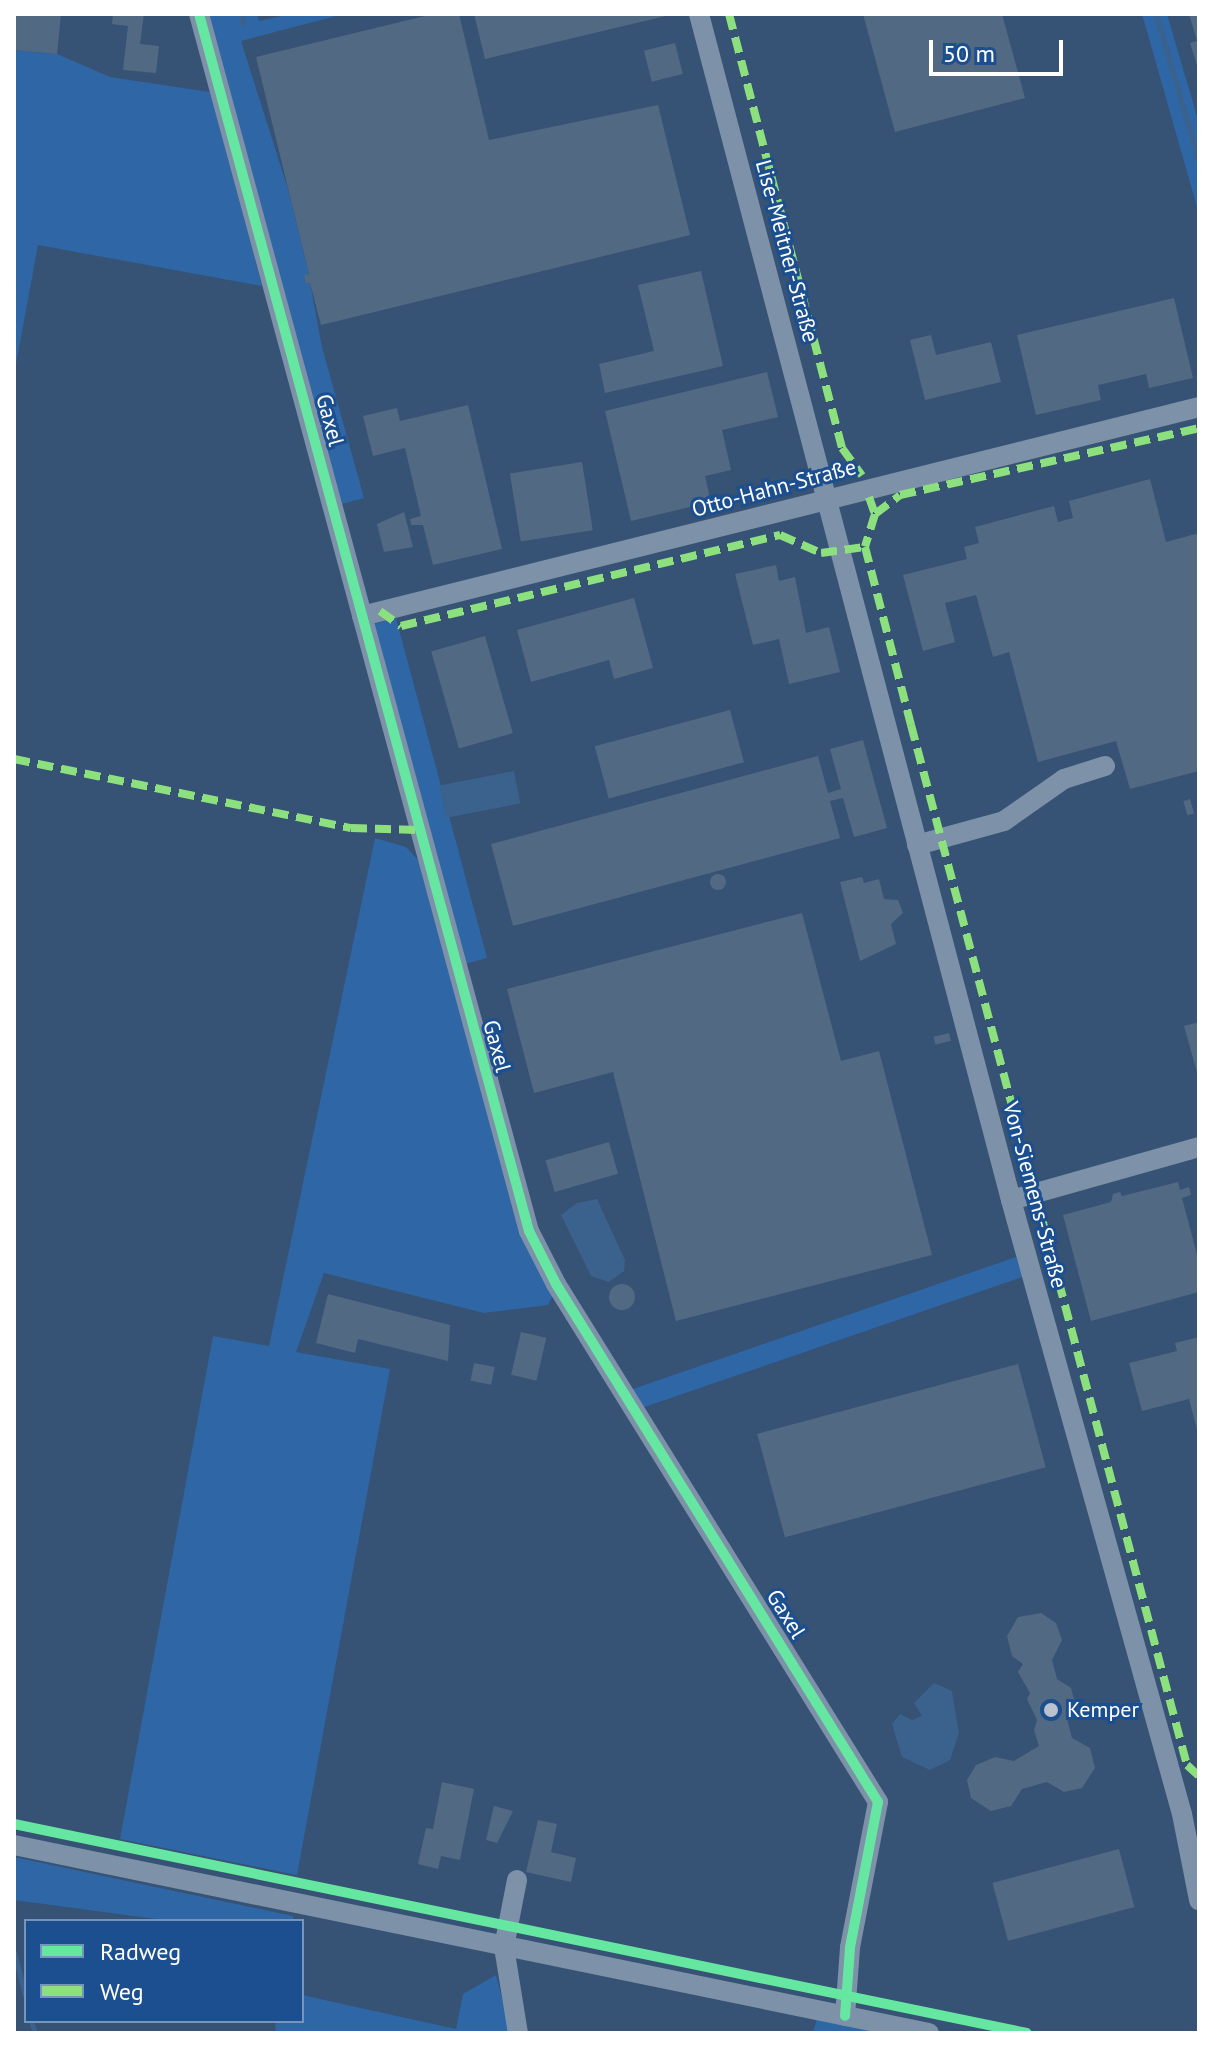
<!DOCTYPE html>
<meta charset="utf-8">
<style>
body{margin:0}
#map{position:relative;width:1213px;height:2047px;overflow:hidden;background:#365274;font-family:"PT Sans",sans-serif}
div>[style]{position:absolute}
.green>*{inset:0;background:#2f66a5;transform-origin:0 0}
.water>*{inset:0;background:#3b618d;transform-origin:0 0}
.stream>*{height:5px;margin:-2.5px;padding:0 2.5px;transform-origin:2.5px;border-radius:2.5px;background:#3b618d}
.building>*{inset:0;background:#526984;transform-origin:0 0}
.round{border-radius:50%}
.minor>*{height:20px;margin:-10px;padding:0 10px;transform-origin:10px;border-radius:10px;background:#7d92a8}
.quiet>*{height:8px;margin-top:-4px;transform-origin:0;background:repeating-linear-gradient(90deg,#8de07e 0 16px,transparent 0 24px)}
.cycleway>*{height:10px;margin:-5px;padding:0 5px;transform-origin:5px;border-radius:5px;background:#66e7a1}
.dots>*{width:22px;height:22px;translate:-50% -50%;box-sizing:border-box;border:4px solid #1b4f8f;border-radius:50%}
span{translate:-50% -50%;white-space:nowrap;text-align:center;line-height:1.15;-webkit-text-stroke:6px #1b4f8f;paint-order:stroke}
.street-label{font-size:22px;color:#fff}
.poi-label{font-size:22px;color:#fff}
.left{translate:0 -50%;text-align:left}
.frame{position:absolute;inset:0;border:16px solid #fff;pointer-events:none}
.legend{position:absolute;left:24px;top:1919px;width:280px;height:104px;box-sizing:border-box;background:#1b4f8f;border:2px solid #7695bc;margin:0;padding:10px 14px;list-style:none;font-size:24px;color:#fff}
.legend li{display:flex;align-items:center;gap:16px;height:40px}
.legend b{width:40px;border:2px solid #7695bc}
.scale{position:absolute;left:929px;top:40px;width:134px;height:36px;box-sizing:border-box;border:4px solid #fff;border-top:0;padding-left:10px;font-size:24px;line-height:28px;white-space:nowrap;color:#fff;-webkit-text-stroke:6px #1b4f8f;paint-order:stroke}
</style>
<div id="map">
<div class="green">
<i style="clip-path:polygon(207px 14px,257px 14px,259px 21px,290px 14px,344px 14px,241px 41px,288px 189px,309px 274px,306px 284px,310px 283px,322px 347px,364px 498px,342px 504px)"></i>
<i style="clip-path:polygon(1142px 14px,1167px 14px,1199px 123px,1199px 214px)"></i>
<i style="clip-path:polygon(14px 50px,57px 54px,110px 77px,210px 92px,262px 286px,38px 245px,14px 375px)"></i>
<i style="left:396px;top:618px;width:352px;height:25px;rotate:75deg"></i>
<i style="clip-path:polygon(375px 838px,406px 847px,419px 861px,520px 1234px,553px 1295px,548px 1305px,484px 1313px,324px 1273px,296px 1352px,390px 1369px,297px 1875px,120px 1839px,213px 1336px,269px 1346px)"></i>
<i style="left:1016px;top:1257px;width:21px;height:413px;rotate:71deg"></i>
<i style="clip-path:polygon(14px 1857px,293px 1916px,293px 1921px,171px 1921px,14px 1900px)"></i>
<i style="clip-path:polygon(496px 1975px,511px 2033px,276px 2033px,275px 2021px,302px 2021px,302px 1995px,456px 2029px,463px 1994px)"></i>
<i style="clip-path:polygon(817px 2018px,890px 2033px,813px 2033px)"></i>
</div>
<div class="water">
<i style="left:514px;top:771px;width:33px;height:76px;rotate:79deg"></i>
<i style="clip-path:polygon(597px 1199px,625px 1260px,624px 1271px,609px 1282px,591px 1276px,561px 1215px,577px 1203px)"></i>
<i style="clip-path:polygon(934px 1683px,952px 1691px,959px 1733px,950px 1760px,930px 1770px,902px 1757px,892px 1724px,900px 1714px,912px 1720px,922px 1716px,914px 1703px)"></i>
</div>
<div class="stream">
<i style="left:241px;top:14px;width:10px;rotate:79deg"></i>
<i style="left:1156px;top:14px;width:154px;rotate:73.8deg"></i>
<i style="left:14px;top:1952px;width:49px;rotate:75.7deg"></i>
<i style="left:31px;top:2021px;width:13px;rotate:72deg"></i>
</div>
<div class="building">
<i style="clip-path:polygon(14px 14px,61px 14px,57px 54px,14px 50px)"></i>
<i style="clip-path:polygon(113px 14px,144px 14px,140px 44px,159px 46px,156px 73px,123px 70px,128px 26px,112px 24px)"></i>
<i style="clip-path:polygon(433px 14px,459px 14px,489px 140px,658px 105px,690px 235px,321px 325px,310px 283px,306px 284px,304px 275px,309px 274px,256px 57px)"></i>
<i style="clip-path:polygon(474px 14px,670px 14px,670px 15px,485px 59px)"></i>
<i style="clip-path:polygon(863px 14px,1002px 14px,1025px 98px,895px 132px)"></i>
<i style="clip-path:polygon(1189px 14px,1199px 14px,1199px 72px,1190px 43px,1197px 41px)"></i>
<i style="left:675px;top:43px;width:32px;height:32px;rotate:76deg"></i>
<i style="clip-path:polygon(701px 271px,723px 366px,605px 393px,599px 364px,654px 351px,638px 285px)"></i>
<i style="clip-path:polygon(1174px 298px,1193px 378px,1149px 388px,1146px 374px,1098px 385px,1101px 400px,1036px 415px,1017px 335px)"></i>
<i style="clip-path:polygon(931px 335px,936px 355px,991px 342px,1001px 382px,925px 400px,910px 340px)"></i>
<i style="clip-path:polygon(767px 372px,778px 417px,722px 430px,731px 470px,705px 476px,711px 502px,631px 521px,605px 411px)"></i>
<i style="clip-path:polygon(468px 405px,502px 549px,433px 565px,423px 525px,411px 525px,410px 519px,421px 516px,405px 448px,373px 456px,363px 416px,397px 408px,400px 421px)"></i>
<i style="left:582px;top:462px;width:69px;height:73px;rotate:81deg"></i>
<i style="clip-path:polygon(1150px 479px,1166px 542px,1199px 533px,1199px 771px,1130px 789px,1116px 741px,1038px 762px,1009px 652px,993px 657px,976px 595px,945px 603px,955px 642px,923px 651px,903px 575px,967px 559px,964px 547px,979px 543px,975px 527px,1054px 506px,1058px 522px,1073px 518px,1069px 501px)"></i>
<i style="clip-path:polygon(404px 512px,413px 547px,384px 552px,377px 524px)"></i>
<i style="clip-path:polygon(776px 565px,779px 581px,795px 577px,806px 633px,829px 627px,840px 672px,789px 684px,779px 639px,753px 645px,735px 574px)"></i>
<i style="clip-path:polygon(634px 598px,653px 668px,614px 679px,609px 660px,531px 682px,517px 630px)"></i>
<i style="left:485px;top:636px;width:101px;height:56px;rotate:74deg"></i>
<i style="left:730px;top:710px;width:54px;height:140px;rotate:75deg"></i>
<i style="clip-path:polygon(863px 740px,887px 828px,854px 837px,843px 798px,830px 801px,840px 838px,513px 926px,491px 844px,818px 756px,828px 793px,841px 789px,830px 749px)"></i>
<i style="left:1190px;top:799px;width:15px;height:7px;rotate:74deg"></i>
<i class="round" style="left:710px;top:874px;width:16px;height:16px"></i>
<i style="clip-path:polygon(862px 877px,864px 883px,879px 879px,884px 899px,898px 900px,903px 913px,891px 924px,896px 944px,860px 961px,840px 882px)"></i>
<i style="clip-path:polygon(802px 913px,841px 1061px,879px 1051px,932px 1255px,676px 1321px,613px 1072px,534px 1093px,507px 989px)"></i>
<i style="clip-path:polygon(1199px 1022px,1199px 1076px,1198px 1076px,1184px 1026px)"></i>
<i style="left:949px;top:1033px;width:8px;height:16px;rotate:76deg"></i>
<i style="left:609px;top:1142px;width:33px;height:66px;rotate:74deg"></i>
<i style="clip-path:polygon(1178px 1182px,1180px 1190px,1189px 1187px,1191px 1195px,1182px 1198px,1199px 1262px,1199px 1292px,1091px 1321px,1063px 1215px,1111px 1202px,1113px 1194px,1120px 1192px,1122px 1196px)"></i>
<i class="round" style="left:609px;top:1284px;width:26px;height:26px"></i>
<i style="clip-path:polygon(328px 1294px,450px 1325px,448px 1361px,358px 1339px,355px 1353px,316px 1343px)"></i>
<i style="left:521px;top:1332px;width:26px;height:44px;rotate:13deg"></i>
<i style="clip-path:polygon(1199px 1337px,1199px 1434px,1198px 1434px,1189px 1399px,1142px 1411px,1129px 1363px,1177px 1351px,1175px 1343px)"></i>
<i style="left:474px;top:1363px;width:21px;height:18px;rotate:11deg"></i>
<i style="left:1018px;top:1364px;width:107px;height:270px;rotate:75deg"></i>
<i style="clip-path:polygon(1041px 1613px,1056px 1623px,1062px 1640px,1052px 1660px,1057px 1679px,1071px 1688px,1073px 1696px,1076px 1705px,1067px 1719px,1072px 1738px,1090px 1748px,1095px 1768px,1082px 1788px,1064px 1792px,1047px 1782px,1022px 1789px,1011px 1806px,991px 1811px,971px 1798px,967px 1780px,976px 1765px,995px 1757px,1014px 1761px,1039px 1746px,1034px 1730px,1037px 1720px,1027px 1699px,1030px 1693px,1018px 1672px,1023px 1664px,1012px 1656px,1007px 1636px,1018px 1617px)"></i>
<i style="clip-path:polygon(442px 1782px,474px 1789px,460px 1860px,441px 1856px,438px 1869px,418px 1864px,426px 1828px,433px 1829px)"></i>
<i style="clip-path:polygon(494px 1806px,513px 1811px,497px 1843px,486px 1840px)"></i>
<i style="clip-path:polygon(538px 1820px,557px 1824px,551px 1852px,576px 1858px,571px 1882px,526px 1872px)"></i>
<i style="left:1119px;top:1849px;width:60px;height:131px;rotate:75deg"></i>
</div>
<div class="minor">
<i style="left:199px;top:14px;width:1261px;rotate:74.83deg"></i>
<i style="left:529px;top:1231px;width:59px;rotate:63deg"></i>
<i style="left:556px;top:1284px;width:610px;rotate:58.13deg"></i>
<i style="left:878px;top:1802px;width:149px;rotate:100.9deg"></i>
<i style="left:850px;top:1948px;width:68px;rotate:94.2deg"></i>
<i style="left:699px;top:14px;width:1226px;rotate:75.26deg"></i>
<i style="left:1011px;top:1200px;width:637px;rotate:74.44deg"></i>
<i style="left:1182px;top:1814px;width:88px;rotate:78.8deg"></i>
<i style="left:362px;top:616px;width:863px;rotate:-14.02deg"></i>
<i style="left:917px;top:845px;width:90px;rotate:-15.4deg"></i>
<i style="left:1004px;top:821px;width:73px;rotate:-35deg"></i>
<i style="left:1064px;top:779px;width:43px;rotate:-17.6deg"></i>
<i style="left:1011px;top:1200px;width:195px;rotate:-15.7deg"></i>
<i style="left:14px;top:1845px;width:934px;rotate:11.61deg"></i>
<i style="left:517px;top:1880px;width:68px;rotate:101deg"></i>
<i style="left:504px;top:1947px;width:87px;rotate:80.8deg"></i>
</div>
<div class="quiet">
<i style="left:729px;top:14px;width:448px;rotate:75.4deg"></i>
<i style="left:842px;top:448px;width:34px;rotate:54deg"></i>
<i style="left:869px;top:497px;width:18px;rotate:71deg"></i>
<i style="left:875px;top:514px;width:34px;rotate:107deg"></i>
<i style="left:865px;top:547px;width:184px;rotate:75.5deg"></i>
<i style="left:911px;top:725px;width:1076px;rotate:75.14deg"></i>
<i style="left:1187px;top:1765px;width:16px;rotate:43deg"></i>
<i style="left:875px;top:514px;width:31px;rotate:-37deg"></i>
<i style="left:900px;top:495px;width:306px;rotate:-12.6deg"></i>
<i style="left:380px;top:611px;width:26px;rotate:36deg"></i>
<i style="left:401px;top:626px;width:390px;rotate:-13.5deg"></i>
<i style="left:780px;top:535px;width:45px;rotate:23.7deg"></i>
<i style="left:821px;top:553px;width:44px;rotate:-7.8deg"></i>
<i style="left:14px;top:759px;width:344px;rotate:11.6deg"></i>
<i style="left:351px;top:828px;width:68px;rotate:1.7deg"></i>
</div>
<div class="cycleway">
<i style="left:199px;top:14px;width:1261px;rotate:74.83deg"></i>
<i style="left:529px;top:1231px;width:59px;rotate:63deg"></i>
<i style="left:556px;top:1284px;width:610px;rotate:58.13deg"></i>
<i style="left:878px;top:1802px;width:149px;rotate:100.9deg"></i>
<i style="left:850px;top:1948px;width:68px;rotate:94.2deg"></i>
<i style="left:14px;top:1824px;width:1034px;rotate:11.66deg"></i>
</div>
<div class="dots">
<i style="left:1051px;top:1710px;background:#b9c2ce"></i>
</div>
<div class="street-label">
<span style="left:787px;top:251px;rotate:75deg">Lise-Meitner-Straße</span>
<span style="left:330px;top:420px;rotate:75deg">Gaxel</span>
<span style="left:774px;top:488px;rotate:-15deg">Otto-Hahn-Straße</span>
<span style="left:497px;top:1046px;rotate:75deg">Gaxel</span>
<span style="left:1035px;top:1195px;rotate:75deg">Von-Siemens-Straße</span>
<span style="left:786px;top:1614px;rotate:58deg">Gaxel</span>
</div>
<div class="poi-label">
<span class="left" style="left:1067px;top:1710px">Kemper</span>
</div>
<div class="frame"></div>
<ul class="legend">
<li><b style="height:10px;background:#66e7a1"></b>Radweg</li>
<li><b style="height:10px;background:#8de07e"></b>Weg</li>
</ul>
<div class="scale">50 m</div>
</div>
